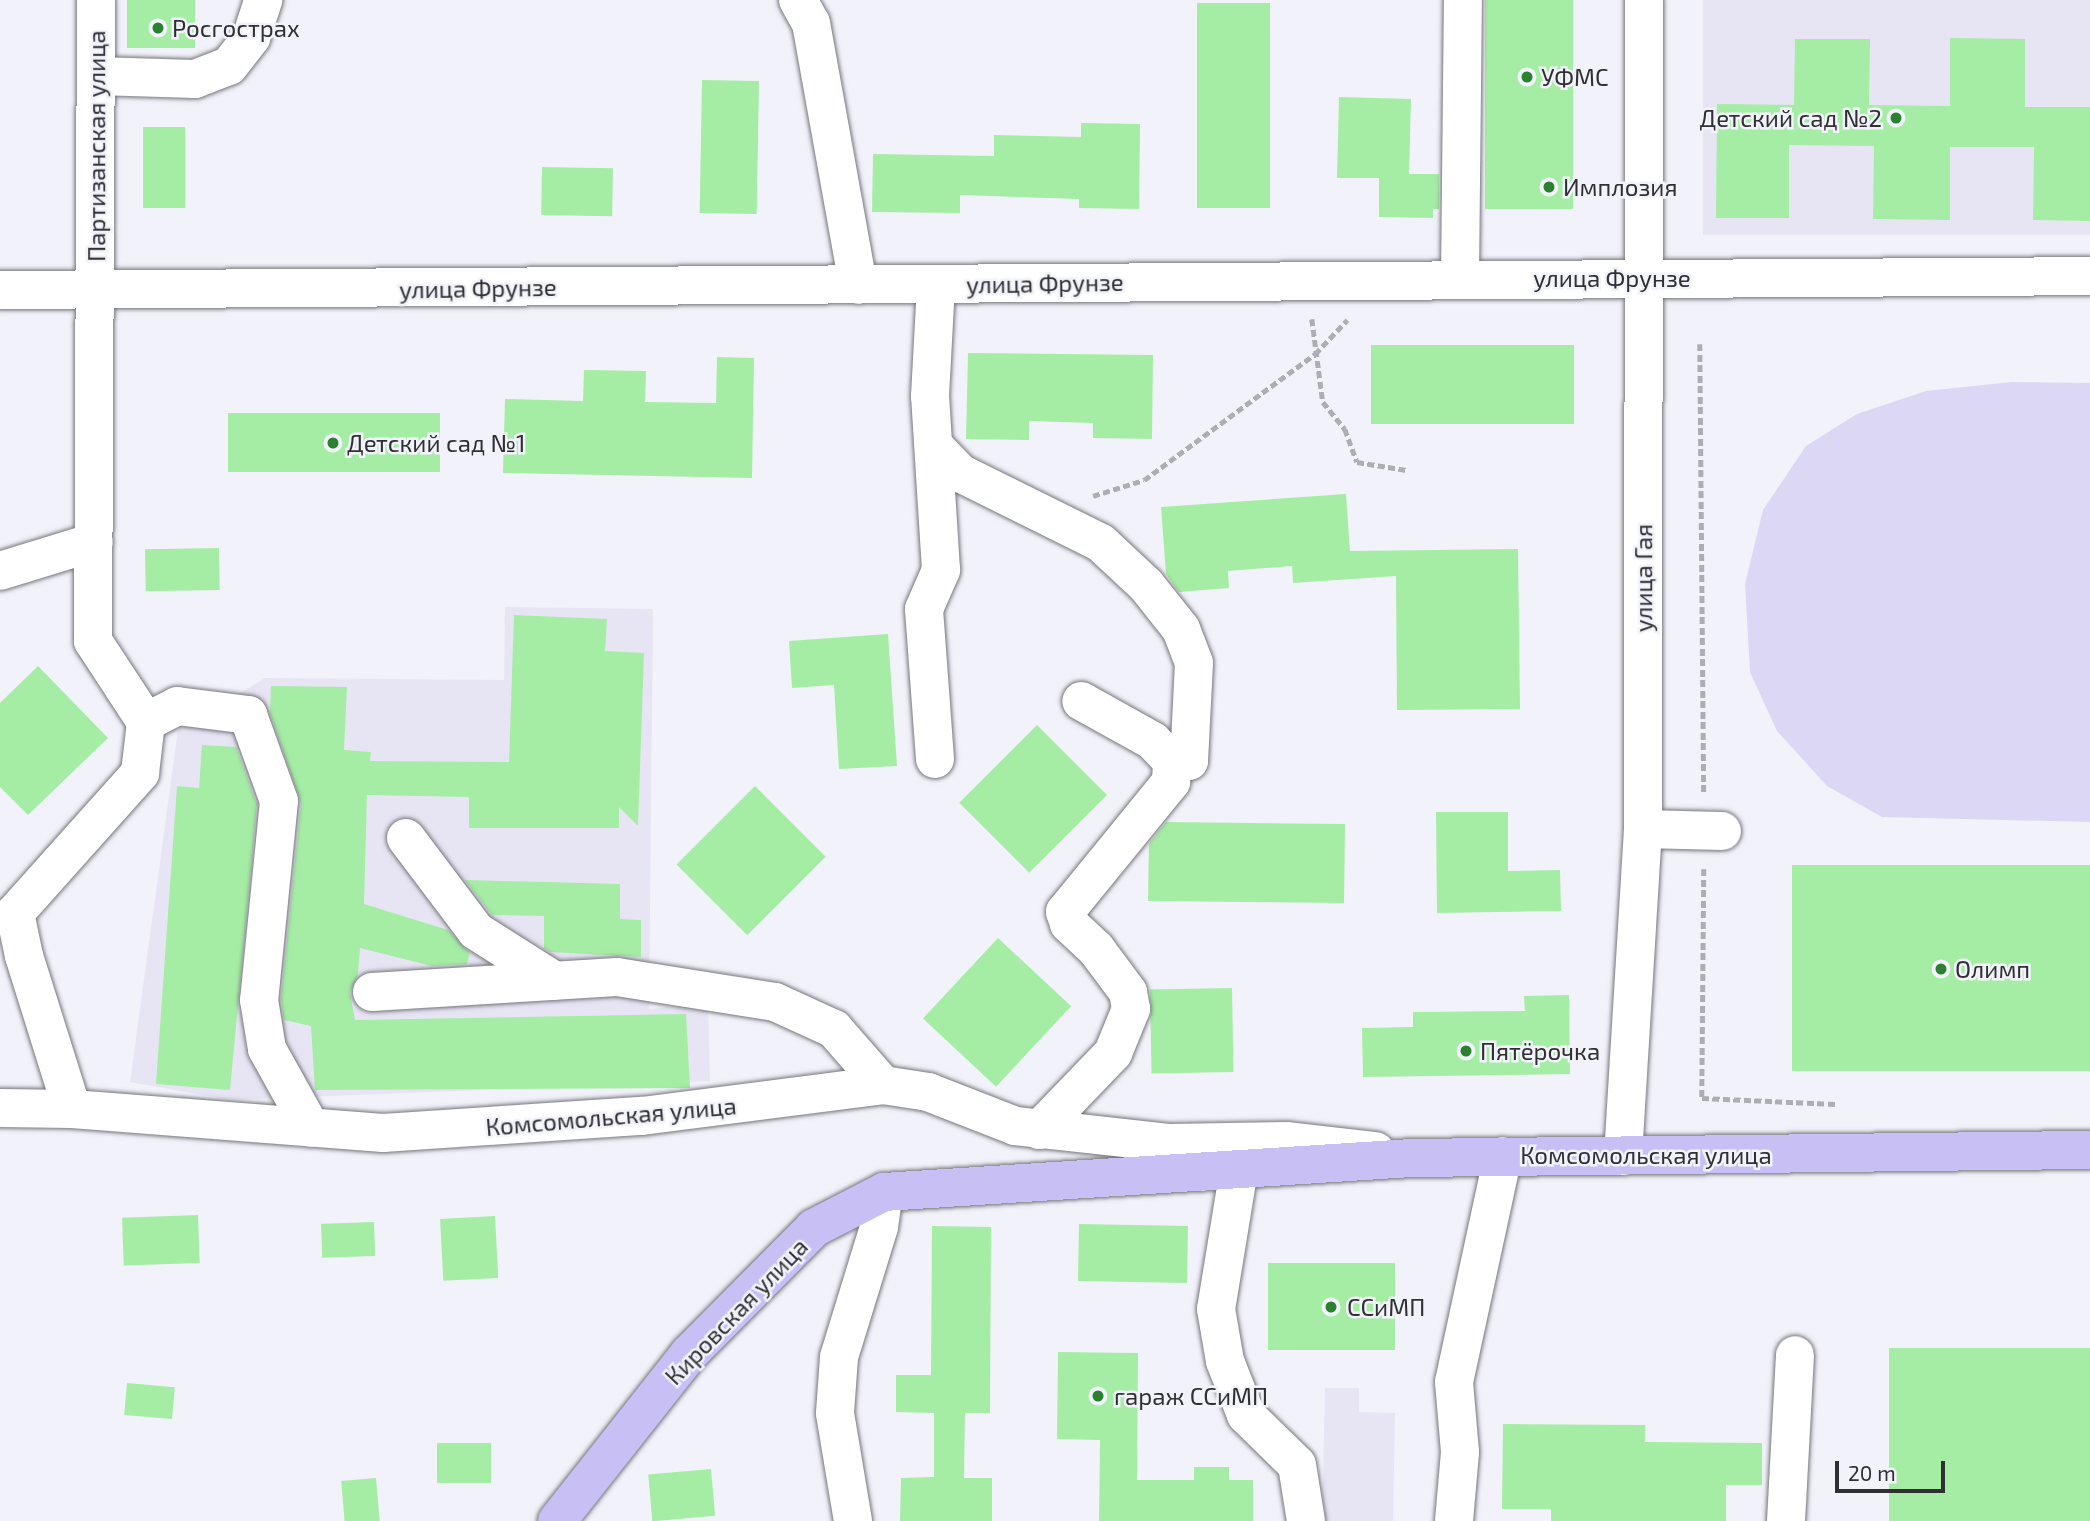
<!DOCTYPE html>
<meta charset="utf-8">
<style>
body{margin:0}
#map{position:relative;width:2090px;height:1521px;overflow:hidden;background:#f2f2fa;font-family:"Exo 2",sans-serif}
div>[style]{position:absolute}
.built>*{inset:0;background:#e7e5f4;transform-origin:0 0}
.green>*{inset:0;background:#dbd7f5}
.building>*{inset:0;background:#a5eda4;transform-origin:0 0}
.path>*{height:4.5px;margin-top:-2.25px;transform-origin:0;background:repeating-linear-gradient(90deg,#adadb3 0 7px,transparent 0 10.5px)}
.roads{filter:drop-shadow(0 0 2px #76767d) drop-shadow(0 0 2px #76767d)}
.minor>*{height:38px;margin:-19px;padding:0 19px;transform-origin:19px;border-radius:19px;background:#fff}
.major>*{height:38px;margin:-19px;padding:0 19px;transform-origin:19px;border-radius:19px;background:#c8bff5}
.dots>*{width:19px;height:19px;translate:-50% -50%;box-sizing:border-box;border:4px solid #f2f2fa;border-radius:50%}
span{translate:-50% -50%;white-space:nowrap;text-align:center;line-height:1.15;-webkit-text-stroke:5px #f2f2fa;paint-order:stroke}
.poi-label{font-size:24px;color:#303033}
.left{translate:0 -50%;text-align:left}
.right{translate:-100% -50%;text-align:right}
.street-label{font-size:24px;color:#303033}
.scale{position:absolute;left:1835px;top:1461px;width:110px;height:32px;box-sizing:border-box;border:4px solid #303033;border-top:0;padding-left:9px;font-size:21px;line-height:24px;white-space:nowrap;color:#303033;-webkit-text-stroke:5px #f2f2fa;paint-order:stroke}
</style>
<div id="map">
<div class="built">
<i style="left:1703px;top:0;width:387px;height:235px"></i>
<i style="clip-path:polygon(505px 607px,653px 609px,649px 1009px,708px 1004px,710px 1081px,230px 1100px,130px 1082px,178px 730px,265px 678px,504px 680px)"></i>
<i style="clip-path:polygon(1325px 1388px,1359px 1388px,1359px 1412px,1395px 1413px,1393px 1521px,1322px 1521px)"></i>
</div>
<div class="green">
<i style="clip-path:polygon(2012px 382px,2090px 383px,2090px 822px,1882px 817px,1827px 786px,1777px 731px,1750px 672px,1745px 584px,1763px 510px,1806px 446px,1857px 414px,1926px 391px)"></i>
</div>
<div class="building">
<i style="left:127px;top:0;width:68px;height:48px"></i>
<i style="left:1485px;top:0;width:88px;height:209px"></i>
<i style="left:1197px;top:3px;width:73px;height:205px"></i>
<i style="clip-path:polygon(1950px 38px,2025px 39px,2025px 107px,2090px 107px,2090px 221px,2033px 220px,2034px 147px,1950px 147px,1950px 220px,1873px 219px,1874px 146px,1789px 145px,1789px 218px,1716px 218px,1717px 104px,1794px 105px,1795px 39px,1870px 39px,1869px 105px,1950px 106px)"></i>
<i style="left:702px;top:80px;width:57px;height:133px;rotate:1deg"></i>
<i style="clip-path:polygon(1339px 97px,1411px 99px,1409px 174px,1439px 174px,1439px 209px,1433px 209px,1433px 218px,1379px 217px,1379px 178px,1337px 178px)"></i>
<i style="clip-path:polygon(1081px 123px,1140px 124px,1139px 209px,1079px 208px,1079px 199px,960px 195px,960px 213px,872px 212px,873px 154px,994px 156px,994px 135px,1081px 137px)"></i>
<i style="left:143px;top:127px;width:42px;height:81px"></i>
<i style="left:542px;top:167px;width:71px;height:48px;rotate:1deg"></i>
<i style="left:1371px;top:345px;width:203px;height:79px"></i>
<i style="clip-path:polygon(968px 353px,1153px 355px,1152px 439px,1093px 438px,1093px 423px,1029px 421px,1029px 440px,966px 439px)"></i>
<i style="clip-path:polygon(717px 357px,754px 358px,752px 478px,503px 473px,505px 399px,583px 401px,584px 370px,646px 371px,645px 402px,716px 403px)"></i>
<i style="left:228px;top:413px;width:212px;height:59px"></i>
<i style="clip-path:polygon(1346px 494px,1350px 551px,1518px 549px,1520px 709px,1397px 710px,1396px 576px,1293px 583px,1292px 566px,1228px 571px,1229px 588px,1179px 592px,1166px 574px,1161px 507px)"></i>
<i style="left:219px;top:548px;width:42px;height:74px;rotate:89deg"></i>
<i style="clip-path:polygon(514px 615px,607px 619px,605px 651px,644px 653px,638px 826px,619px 807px,619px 828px,469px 828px,469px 797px,367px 795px,364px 904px,448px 930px,470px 953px,467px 964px,432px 966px,360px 948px,358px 975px,350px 993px,355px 1020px,686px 1014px,690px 1088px,315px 1090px,311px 1026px,284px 1020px,281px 999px,301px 803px,270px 713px,271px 686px,347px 687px,344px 750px,371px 752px,370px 761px,509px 762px)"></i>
<i style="clip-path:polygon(888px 634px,897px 766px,839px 769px,834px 685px,792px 688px,789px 641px)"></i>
<i style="clip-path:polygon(38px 666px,108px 738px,28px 815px,0 787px,0 703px)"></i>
<i style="left:1037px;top:725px;width:99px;height:110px;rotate:45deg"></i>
<i style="clip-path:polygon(202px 745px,236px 747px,257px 804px,230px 1090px,156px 1084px,177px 786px,199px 788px)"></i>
<i style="left:755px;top:786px;width:100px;height:111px;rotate:45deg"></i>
<i style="clip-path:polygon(1436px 812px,1508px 812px,1508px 871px,1560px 870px,1561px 911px,1437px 913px)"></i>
<i style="clip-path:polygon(1166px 822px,1345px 824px,1344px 903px,1148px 901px,1149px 844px)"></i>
<i style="left:2090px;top:865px;width:206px;height:298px;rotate:90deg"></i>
<i style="clip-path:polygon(465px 880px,620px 884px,620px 919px,641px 920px,641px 957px,550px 952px,544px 948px,544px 916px,492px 915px)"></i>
<i style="left:998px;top:938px;width:100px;height:110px;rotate:43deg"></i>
<i style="left:1232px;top:988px;width:84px;height:82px;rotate:89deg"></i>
<i style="clip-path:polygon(1569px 995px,1570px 1074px,1363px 1077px,1362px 1028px,1413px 1027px,1413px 1012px,1525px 1011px,1524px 996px)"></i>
<i style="left:198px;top:1215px;width:48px;height:76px;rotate:88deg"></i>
<i style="left:495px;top:1216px;width:62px;height:55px;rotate:87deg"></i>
<i style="left:374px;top:1222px;width:34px;height:53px;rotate:88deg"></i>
<i style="left:1079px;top:1224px;width:109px;height:57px;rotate:1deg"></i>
<i style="clip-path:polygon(932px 1226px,991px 1227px,990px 1413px,965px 1413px,964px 1478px,992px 1478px,992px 1521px,900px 1521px,901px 1478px,934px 1477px,934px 1413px,896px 1412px,896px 1375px,931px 1375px)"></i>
<i style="left:1268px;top:1263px;width:127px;height:87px"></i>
<i style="left:1889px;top:1348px;width:201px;height:173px"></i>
<i style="clip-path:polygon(1058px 1352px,1138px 1353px,1137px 1480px,1194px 1480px,1194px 1467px,1229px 1467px,1229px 1480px,1253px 1480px,1253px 1521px,1099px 1521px,1100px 1440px,1057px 1439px)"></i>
<i style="left:127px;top:1383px;width:48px;height:32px;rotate:5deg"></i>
<i style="clip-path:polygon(1503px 1424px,1645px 1425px,1645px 1442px,1762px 1443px,1762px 1485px,1726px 1485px,1726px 1521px,1551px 1521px,1551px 1509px,1502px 1509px)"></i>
<i style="left:437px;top:1443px;width:54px;height:40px"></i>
<i style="left:711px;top:1469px;width:47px;height:63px;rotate:85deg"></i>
<i style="left:376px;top:1478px;width:43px;height:35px;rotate:85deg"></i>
</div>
<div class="path">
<i style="left:1312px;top:319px;width:84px;rotate:82.5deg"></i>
<i style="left:1323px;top:402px;width:35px;rotate:51deg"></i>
<i style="left:1345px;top:429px;width:35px;rotate:70deg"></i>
<i style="left:1357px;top:462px;width:50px;rotate:9.3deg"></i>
<i style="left:1700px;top:344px;width:450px;rotate:89.5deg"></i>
<i style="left:1093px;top:496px;width:53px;rotate:-17.4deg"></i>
<i style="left:1144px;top:480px;width:212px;rotate:-36.4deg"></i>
<i style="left:1315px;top:354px;width:47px;rotate:-46.7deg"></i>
<i style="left:1704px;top:869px;width:229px;rotate:90.5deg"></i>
<i style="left:1702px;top:1098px;width:134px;rotate:2.6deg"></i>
</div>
<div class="roads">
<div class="minor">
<i style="left:798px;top:0;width:26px;rotate:61deg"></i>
<i style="left:811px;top:23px;width:266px;rotate:79.8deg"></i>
<i style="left:96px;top:76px;width:99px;rotate:1.7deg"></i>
<i style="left:195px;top:79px;width:36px;rotate:-21deg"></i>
<i style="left:229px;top:66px;width:36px;rotate:-52deg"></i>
<i style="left:251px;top:38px;width:40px;rotate:-72deg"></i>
<i style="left:1460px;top:278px;width:278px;rotate:-89.4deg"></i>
<i style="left:0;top:290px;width:2090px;rotate:-0.38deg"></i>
<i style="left:934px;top:446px;width:37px;rotate:46deg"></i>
<i style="left:960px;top:473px;width:157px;rotate:26.4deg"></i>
<i style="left:1101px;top:543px;width:62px;rotate:43deg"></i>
<i style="left:1146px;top:585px;width:56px;rotate:51.5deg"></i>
<i style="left:1181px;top:629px;width:36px;rotate:69deg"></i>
<i style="left:1194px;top:663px;width:98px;rotate:92.9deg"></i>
<i style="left:1189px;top:761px;width:17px;rotate:180deg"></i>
<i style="left:0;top:571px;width:98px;rotate:-17.1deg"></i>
<i style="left:146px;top:722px;width:35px;rotate:-27deg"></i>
<i style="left:177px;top:706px;width:72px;rotate:7.2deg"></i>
<i style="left:248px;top:715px;width:91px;rotate:70.2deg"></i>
<i style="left:279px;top:801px;width:200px;rotate:95.7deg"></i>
<i style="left:259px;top:1000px;width:50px;rotate:80.7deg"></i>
<i style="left:267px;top:1049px;width:90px;rotate:60.9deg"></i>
<i style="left:935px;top:759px;width:150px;rotate:-94.2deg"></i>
<i style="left:924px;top:609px;width:43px;rotate:-66.4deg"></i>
<i style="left:941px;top:570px;width:174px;rotate:-93.6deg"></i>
<i style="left:930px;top:396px;width:112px;rotate:-86.9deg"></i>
<i style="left:1643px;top:829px;width:79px;rotate:1.5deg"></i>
<i style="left:406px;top:838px;width:116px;rotate:53deg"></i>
<i style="left:476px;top:931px;width:93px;rotate:32.3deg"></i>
<i style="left:372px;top:992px;width:245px;rotate:-3.5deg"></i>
<i style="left:617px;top:977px;width:160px;rotate:9deg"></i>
<i style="left:775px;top:1002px;width:65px;rotate:24.6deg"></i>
<i style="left:834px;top:1029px;width:74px;rotate:48.8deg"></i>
<i style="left:0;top:1108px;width:72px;rotate:0.8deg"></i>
<i style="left:72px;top:1109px;width:312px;rotate:4.4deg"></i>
<i style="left:383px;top:1133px;width:260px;rotate:-3.8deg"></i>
<i style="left:642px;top:1116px;width:243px;rotate:-7.3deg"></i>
<i style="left:883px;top:1085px;width:46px;rotate:8.8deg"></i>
<i style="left:928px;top:1092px;width:93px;rotate:21.3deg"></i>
<i style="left:1015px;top:1126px;width:154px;rotate:6.3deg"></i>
<i style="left:1168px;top:1143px;width:45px;rotate:39.6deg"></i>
<i style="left:72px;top:1109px;width:160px;rotate:-107.4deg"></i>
<i style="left:24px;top:956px;width:44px;rotate:-101.8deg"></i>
<i style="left:15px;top:913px;width:188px;rotate:-48.2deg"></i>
<i style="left:140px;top:773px;width:51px;rotate:-83.3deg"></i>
<i style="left:146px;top:722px;width:97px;rotate:-123.2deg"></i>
<i style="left:93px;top:641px;width:641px;rotate:-89.73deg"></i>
<i style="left:1039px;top:1130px;width:107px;rotate:-46.1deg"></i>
<i style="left:1113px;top:1053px;width:48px;rotate:-67.8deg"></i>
<i style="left:1131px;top:1009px;width:17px;rotate:-100deg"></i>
<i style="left:1128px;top:992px;width:54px;rotate:-126.7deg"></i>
<i style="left:1096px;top:949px;width:37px;rotate:-137deg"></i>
<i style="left:1069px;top:924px;width:13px;rotate:-108deg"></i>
<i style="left:1065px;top:912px;width:168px;rotate:-50.8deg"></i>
<i style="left:1171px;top:782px;width:21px;rotate:-87deg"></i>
<i style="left:1172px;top:761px;width:28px;rotate:-134deg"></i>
<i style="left:1153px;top:741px;width:82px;rotate:-150.9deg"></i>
<i style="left:1168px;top:1143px;width:118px;rotate:-1deg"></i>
<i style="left:1286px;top:1141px;width:90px;rotate:6.4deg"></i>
<i style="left:1623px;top:1156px;width:328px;rotate:-86.5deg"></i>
<i style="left:1643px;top:829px;width:829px;rotate:-89.93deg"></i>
<i style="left:1239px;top:1169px;width:142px;rotate:99.3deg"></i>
<i style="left:1216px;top:1309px;width:53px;rotate:80.2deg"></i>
<i style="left:1225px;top:1361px;width:58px;rotate:68.7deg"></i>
<i style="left:1246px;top:1415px;width:71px;rotate:44.4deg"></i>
<i style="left:1297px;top:1465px;width:57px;rotate:80.9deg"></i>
<i style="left:853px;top:1521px;width:109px;rotate:-99.5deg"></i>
<i style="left:835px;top:1413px;width:56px;rotate:-85.9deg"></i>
<i style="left:839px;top:1357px;width:136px;rotate:-72.9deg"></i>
<i style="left:879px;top:1227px;width:35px;rotate:-82deg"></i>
<i style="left:1454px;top:1521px;width:69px;rotate:-85deg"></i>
<i style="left:1460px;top:1452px;width:70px;rotate:-94.9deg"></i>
<i style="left:1454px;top:1382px;width:231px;rotate:-77.8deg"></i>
<i style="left:1786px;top:1521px;width:166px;rotate:-86.9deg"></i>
</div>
<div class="major">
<i style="left:557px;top:1521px;width:213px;rotate:-51.7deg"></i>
<i style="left:689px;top:1354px;width:177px;rotate:-45.2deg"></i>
<i style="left:814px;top:1228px;width:79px;rotate:-27.2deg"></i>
<i style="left:884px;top:1192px;width:528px;rotate:-3.69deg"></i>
<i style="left:1411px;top:1158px;width:679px;rotate:-0.68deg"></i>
</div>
</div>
<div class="dots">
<i style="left:158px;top:28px;background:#2a812f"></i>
<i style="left:1527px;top:77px;background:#2a812f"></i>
<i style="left:1896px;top:118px;background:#2a812f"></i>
<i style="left:1549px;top:187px;background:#2a812f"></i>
<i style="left:333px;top:443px;background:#2a812f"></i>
<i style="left:1941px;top:969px;background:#2a812f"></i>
<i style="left:1466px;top:1051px;background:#2a812f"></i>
<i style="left:1331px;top:1307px;background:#2a812f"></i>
<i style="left:1098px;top:1396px;background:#2a812f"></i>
</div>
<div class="poi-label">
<span class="left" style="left:172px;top:28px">Росгострах</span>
<span class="left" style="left:1541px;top:77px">УФМС</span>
<span class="right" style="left:1882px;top:118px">Детский сад №2</span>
<span class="left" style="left:1563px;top:187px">Имплозия</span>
<span class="left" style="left:347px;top:443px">Детский сад №1</span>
<span class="left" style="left:1955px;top:969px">Олимп</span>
<span class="left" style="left:1480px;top:1051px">Пятёрочка</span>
<span class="left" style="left:1347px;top:1307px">ССиМП</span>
<span class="left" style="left:1114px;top:1396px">гараж ССиМП</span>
</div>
<div class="street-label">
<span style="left:96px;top:146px;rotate:-90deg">Партизанская улица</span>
<span style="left:1612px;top:278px">улица Фрунзе</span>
<span style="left:1045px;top:283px;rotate:-1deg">улица Фрунзе</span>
<span style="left:478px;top:288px;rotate:-1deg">улица Фрунзе</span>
<span style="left:1643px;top:578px;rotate:-90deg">улица Гая</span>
<span style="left:611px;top:1116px;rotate:-5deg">Комсомольская улица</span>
<span style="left:1646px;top:1155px">Комсомольская улица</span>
<span style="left:736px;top:1311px;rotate:-46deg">Кировская улица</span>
</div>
<div class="scale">20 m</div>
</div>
